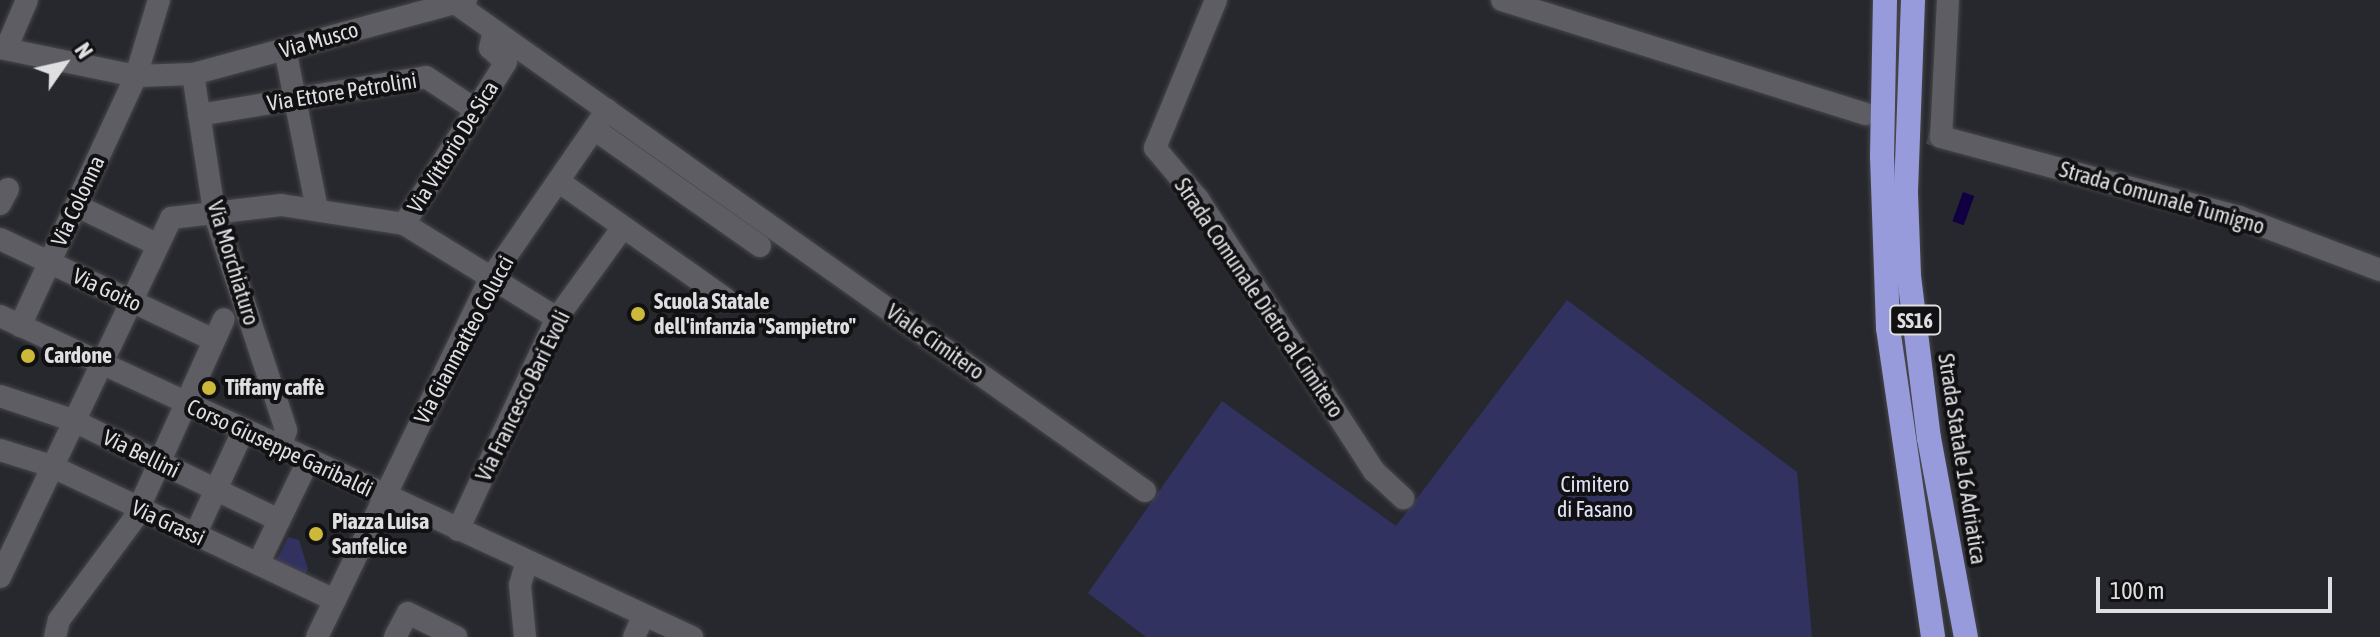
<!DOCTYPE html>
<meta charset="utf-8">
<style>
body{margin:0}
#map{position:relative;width:2380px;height:637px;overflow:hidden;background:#27282d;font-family:"Asap Condensed",sans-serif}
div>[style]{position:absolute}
.green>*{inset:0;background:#31325f}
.water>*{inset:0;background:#100041;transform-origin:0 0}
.minor-tunnel>*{height:22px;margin-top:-11px;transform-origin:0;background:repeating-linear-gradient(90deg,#434348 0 22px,transparent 0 33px)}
.roads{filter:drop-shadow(0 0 2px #46474a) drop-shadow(0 0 2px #46474a)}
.minor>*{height:22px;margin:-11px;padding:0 11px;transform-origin:11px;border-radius:11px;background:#5d5d63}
.highway>*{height:24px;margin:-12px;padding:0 12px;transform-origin:12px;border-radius:12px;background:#979bdb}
.dots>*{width:22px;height:22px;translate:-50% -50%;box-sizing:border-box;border:4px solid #111113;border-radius:50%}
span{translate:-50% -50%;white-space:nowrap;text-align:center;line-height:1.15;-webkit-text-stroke:8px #111113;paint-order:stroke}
.shield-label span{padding:2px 6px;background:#111113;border:2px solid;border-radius:6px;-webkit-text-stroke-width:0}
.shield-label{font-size:20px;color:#dfdfe2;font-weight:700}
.street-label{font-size:22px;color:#dfdfe2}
.poi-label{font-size:22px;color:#dfdfe2;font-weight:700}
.left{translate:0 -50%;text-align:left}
.park-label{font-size:22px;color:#e0e2f7}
.north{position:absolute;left:24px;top:24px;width:80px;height:80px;-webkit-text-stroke:6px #111113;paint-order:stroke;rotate:56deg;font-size:22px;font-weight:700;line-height:32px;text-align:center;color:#dfdfe2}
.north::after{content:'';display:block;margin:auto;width:28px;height:36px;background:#dfdfe2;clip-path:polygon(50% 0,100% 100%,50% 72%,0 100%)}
.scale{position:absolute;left:2096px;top:577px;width:236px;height:36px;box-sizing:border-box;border:4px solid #dfdfe2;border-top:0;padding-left:10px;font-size:24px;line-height:28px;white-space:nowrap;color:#dfdfe2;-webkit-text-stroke:6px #111113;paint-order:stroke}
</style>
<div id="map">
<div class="green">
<i style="clip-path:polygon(1567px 300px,1797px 472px,1812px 637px,1146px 637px,1088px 593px,1222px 401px,1396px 526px)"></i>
<i style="clip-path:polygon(288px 537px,299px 540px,308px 569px,303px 580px,274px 565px)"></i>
</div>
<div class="water">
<i style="left:1963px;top:192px;width:12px;height:31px;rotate:20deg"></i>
</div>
<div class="minor-tunnel">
<i style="left:1866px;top:114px;width:78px;rotate:17deg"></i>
</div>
<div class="roads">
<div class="minor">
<i style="left:451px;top:0;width:850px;rotate:35.28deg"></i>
<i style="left:1216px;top:0;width:160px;rotate:112.4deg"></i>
<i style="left:1155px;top:148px;width:67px;rotate:49.9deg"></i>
<i style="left:1198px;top:199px;width:324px;rotate:57.1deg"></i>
<i style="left:1374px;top:471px;width:40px;rotate:43deg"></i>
<i style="left:1502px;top:0;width:381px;rotate:17.4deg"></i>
<i style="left:1948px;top:0;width:137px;rotate:92.9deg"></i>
<i style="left:1941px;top:137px;width:309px;rotate:15deg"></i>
<i style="left:2239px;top:217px;width:151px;rotate:20.6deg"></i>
<i style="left:0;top:48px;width:139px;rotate:11.6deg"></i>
<i style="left:136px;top:76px;width:57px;rotate:-2deg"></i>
<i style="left:193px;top:74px;width:283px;rotate:-15.2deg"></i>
<i style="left:6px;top:49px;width:53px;rotate:-66.8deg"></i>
<i style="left:285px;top:49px;width:163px;rotate:78.7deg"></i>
<i style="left:193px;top:74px;width:140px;rotate:81.3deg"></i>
<i style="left:214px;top:212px;width:230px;rotate:71.7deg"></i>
<i style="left:286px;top:430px;width:19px;rotate:108deg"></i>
<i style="left:199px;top:115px;width:230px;rotate:-9.5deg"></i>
<i style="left:426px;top:77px;width:60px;rotate:33.4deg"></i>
<i style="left:594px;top:129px;width:203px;rotate:35.2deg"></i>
<i style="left:558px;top:181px;width:205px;rotate:35.1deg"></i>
<i style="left:0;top:204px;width:17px;rotate:-62deg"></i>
<i style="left:77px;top:206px;width:90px;rotate:25.7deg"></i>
<i style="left:404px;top:224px;width:191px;rotate:-57.8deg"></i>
<i style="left:506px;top:62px;width:21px;rotate:-139deg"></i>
<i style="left:490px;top:48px;width:17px;rotate:-77deg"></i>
<i style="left:0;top:239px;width:237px;rotate:25.3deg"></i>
<i style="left:0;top:316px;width:763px;rotate:24.89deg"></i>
<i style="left:20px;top:326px;width:276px;rotate:-65.1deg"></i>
<i style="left:136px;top:76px;width:79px;rotate:-73.2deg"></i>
<i style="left:0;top:396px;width:76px;rotate:18.4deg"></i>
<i style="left:72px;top:420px;width:230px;rotate:25.8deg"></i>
<i style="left:0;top:450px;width:53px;rotate:17.4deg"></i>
<i style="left:51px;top:466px;width:314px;rotate:25.3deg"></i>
<i style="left:458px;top:530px;width:234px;rotate:-65deg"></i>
<i style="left:557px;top:318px;width:112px;rotate:-54deg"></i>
<i style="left:195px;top:535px;width:115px;rotate:-65.2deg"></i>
<i style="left:258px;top:564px;width:114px;rotate:-64.1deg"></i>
<i style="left:0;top:577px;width:398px;rotate:-64.5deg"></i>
<i style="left:171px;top:218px;width:111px;rotate:-6.7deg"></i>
<i style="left:281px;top:205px;width:124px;rotate:8.8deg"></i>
<i style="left:404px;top:224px;width:180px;rotate:31.6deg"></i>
<i style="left:55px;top:637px;width:17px;rotate:-77deg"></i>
<i style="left:59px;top:620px;width:126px;rotate:-53.4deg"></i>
<i style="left:134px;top:519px;width:219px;rotate:-65.8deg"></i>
<i style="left:317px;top:637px;width:395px;rotate:-64.2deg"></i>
<i style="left:489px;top:281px;width:208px;rotate:-55.4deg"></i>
<i style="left:395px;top:637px;width:27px;rotate:-62deg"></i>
<i style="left:408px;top:613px;width:54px;rotate:26.6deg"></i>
<i style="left:525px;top:637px;width:52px;rotate:-95.5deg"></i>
<i style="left:520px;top:585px;width:25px;rotate:-74deg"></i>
<i style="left:634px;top:637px;width:24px;rotate:-66deg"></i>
</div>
<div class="highway">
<i style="left:1885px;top:0;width:156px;rotate:91.1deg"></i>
<i style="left:1882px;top:156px;width:172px;rotate:88deg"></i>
<i style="left:1888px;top:328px;width:312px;rotate:81.7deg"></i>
<i style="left:1913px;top:0;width:194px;rotate:92.1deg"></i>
<i style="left:1906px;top:194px;width:82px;rotate:87.9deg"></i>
<i style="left:1909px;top:276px;width:163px;rotate:83deg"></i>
<i style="left:1929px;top:438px;width:202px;rotate:79.5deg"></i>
</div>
</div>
<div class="dots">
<i style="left:638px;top:314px;background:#ccb939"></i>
<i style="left:28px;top:356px;background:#ccb939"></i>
<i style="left:209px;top:388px;background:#ccb939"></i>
<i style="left:316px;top:534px;background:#ccb939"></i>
</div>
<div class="shield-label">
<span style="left:1915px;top:320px">SS16</span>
</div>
<div class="street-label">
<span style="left:319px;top:40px;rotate:-16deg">Via Musco</span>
<span style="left:342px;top:92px;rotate:-9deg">Via Ettore Petrolini</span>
<span style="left:453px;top:147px;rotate:-58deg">Via Vittorio De Sica</span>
<span style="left:2162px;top:198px;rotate:16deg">Strada Comunale Tumigno</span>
<span style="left:78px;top:201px;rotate:-65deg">Via Colonna</span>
<span style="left:233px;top:263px;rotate:73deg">Via Morchiaturo</span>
<span style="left:107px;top:290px;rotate:25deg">Via Goito</span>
<span style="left:1259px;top:298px;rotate:56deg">Strada Comunale Dietro al Cimitero</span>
<span style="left:464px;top:340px;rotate:-62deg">Via Gianmatteo Colucci</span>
<span style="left:935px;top:342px;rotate:35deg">Viale Cimitero</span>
<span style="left:523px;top:396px;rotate:-64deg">Via Francesco Bari Evoli</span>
<span style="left:280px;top:448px;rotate:25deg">Corso Giuseppe Garibaldi</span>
<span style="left:141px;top:454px;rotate:26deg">Via Bellini</span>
<span style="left:1962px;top:459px;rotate:81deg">Strada Statale 16 Adriatica</span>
<span style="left:168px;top:523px;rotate:25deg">Via Grassi</span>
</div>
<div class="poi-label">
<span class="left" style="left:654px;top:314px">Scuola Statale<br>dell'infanzia "Sampietro"</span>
<span class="left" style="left:44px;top:356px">Cardone</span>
<span class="left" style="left:225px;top:388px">Tiffany caffè</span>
<span class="left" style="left:332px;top:534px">Piazza Luisa<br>Sanfelice</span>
</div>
<div class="park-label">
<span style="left:1595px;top:497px">Cimitero<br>di Fasano</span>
</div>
<div class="north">N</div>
<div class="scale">100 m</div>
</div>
